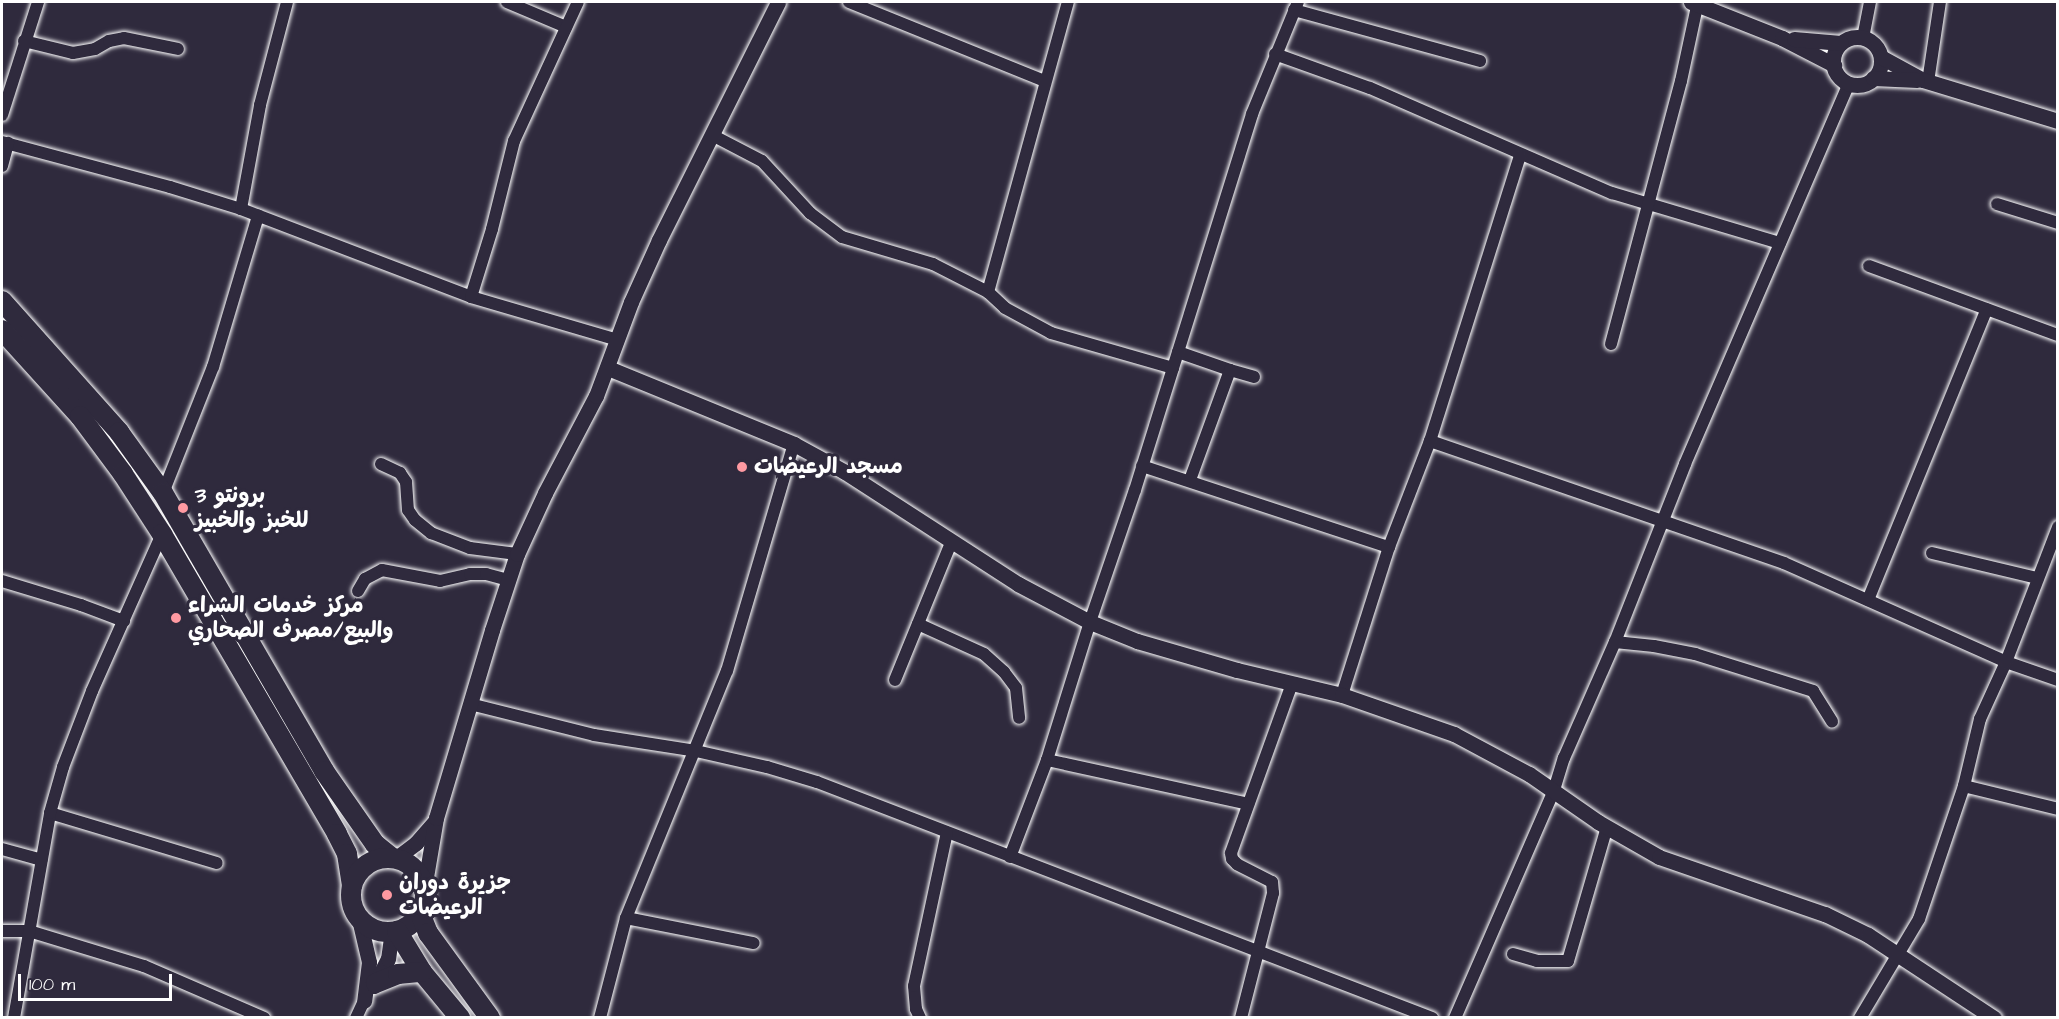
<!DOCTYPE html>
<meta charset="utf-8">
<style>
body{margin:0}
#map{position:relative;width:2059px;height:1019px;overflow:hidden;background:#2f2a3d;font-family:"Architects Daughter","Playpen Sans Arabic",sans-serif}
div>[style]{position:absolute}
.roads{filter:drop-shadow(0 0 2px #fff) drop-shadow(0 0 2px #fff)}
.minor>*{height:12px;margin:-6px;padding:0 6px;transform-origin:6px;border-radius:6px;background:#2f2a3d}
.tertiary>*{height:15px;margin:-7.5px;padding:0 7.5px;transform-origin:7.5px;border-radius:7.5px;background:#2f2a3d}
.tertiary>.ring{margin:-7.5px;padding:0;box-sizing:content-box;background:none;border:15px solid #2f2a3d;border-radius:50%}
.primary>*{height:20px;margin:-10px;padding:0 10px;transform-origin:10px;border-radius:10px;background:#2f2a3d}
.primary>.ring{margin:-10px;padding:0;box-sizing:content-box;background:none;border:20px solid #2f2a3d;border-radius:50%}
.dots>*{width:16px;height:16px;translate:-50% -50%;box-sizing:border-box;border:3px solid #2f2a3d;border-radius:50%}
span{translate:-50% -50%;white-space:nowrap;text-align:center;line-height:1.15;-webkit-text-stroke:6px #2f2a3d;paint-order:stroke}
.poi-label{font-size:22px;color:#fff;font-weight:700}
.left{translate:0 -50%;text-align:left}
.frame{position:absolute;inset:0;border:3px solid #fff;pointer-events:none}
.scale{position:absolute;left:18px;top:974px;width:154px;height:27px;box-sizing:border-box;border:3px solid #fff;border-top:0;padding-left:8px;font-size:18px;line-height:21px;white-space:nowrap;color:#fff;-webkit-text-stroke:4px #2f2a3d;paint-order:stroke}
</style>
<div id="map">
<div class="roads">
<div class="minor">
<i style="left:507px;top:2px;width:64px;rotate:23deg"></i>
<i style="left:849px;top:2px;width:211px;rotate:22deg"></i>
<i style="left:1294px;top:10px;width:193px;rotate:15.3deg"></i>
<i style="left:1863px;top:38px;width:37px;rotate:-79deg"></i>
<i style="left:24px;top:41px;width:50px;rotate:13.8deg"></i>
<i style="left:73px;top:53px;width:22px;rotate:-10deg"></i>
<i style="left:95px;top:49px;width:16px;rotate:-30deg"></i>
<i style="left:109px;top:41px;width:15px;rotate:-11deg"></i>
<i style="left:124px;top:38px;width:55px;rotate:11.5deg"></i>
<i style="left:1275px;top:54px;width:101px;rotate:19.7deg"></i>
<i style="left:1370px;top:88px;width:264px;rotate:23.5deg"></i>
<i style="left:1612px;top:193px;width:175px;rotate:16.6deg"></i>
<i style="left:1928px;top:82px;width:81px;rotate:-81.5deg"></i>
<i style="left:2px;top:115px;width:119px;rotate:-72.3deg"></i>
<i style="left:712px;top:135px;width:56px;rotate:27.5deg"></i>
<i style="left:762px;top:161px;width:71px;rotate:47.3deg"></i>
<i style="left:810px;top:213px;width:40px;rotate:37deg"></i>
<i style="left:842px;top:237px;width:95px;rotate:16.5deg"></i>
<i style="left:933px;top:264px;width:62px;rotate:27deg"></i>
<i style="left:988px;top:292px;width:23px;rotate:43deg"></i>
<i style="left:1005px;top:308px;width:52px;rotate:28.5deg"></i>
<i style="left:1051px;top:333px;width:127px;rotate:16deg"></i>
<i style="left:2px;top:142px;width:174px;rotate:15deg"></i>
<i style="left:170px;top:187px;width:74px;rotate:17.2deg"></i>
<i style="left:241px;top:209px;width:246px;rotate:20.9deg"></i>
<i style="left:471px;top:297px;width:153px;rotate:16.3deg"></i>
<i style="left:2px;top:166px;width:24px;rotate:-75deg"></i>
<i style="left:1997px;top:204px;width:64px;rotate:17.3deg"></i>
<i style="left:241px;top:209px;width:106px;rotate:-79.6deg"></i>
<i style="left:260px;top:105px;width:106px;rotate:-75.3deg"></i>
<i style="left:1869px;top:266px;width:201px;rotate:20.1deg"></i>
<i style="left:988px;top:292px;width:301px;rotate:-74.6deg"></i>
<i style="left:471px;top:297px;width:71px;rotate:-72.8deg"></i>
<i style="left:492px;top:229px;width:91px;rotate:-76deg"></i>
<i style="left:514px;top:141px;width:153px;rotate:-65.3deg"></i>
<i style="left:1611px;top:344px;width:272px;rotate:-75.1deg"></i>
<i style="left:1681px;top:81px;width:81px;rotate:-77.9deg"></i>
<i style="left:1178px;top:352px;width:55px;rotate:19.1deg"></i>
<i style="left:1230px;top:370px;width:117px;rotate:110deg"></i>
<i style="left:1230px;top:370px;width:25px;rotate:16deg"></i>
<i style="left:1430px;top:441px;width:374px;rotate:19deg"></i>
<i style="left:1784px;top:563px;width:243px;rotate:24deg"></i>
<i style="left:2006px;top:662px;width:55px;rotate:19.1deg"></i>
<i style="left:381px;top:464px;width:21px;rotate:25deg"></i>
<i style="left:400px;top:473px;width:11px;rotate:56deg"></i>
<i style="left:406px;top:482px;width:28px;rotate:86deg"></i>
<i style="left:408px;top:510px;width:12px;rotate:55deg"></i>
<i style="left:415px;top:520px;width:21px;rotate:39deg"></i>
<i style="left:431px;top:533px;width:42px;rotate:21deg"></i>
<i style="left:470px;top:548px;width:47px;rotate:7.3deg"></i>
<i style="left:1142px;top:466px;width:260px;rotate:18.2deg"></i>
<i style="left:163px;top:493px;width:136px;rotate:-68.4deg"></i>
<i style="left:213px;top:367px;width:158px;rotate:-73.4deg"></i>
<i style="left:1932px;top:553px;width:108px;rotate:13.4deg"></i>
<i style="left:2px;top:581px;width:83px;rotate:16.9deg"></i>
<i style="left:81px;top:605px;width:46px;rotate:20.4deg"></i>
<i style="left:358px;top:591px;width:14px;rotate:-60deg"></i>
<i style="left:365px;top:579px;width:19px;rotate:-28deg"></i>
<i style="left:382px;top:570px;width:59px;rotate:10.7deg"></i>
<i style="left:440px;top:581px;width:31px;rotate:-13deg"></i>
<i style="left:470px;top:574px;width:16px"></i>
<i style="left:486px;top:574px;width:23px;rotate:15deg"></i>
<i style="left:1868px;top:600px;width:314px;rotate:-67.8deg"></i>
<i style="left:918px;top:624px;width:72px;rotate:24.4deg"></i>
<i style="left:984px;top:654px;width:27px;rotate:42deg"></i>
<i style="left:1004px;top:672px;width:20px;rotate:53deg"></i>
<i style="left:1016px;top:688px;width:30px;rotate:84deg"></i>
<i style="left:1615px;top:642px;width:39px;rotate:6deg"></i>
<i style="left:1654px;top:646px;width:42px;rotate:11deg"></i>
<i style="left:1695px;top:654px;width:124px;rotate:17.4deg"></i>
<i style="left:1813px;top:691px;width:36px;rotate:58deg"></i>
<i style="left:895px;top:680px;width:148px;rotate:-67.8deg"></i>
<i style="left:1342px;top:695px;width:155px;rotate:-72.4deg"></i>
<i style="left:1389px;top:547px;width:114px;rotate:-68.9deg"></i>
<i style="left:1430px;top:441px;width:299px;rotate:-72.5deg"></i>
<i style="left:470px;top:704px;width:128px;rotate:14deg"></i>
<i style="left:594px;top:735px;width:103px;rotate:8.9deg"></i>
<i style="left:696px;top:751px;width:73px;rotate:12.7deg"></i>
<i style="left:767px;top:767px;width:52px;rotate:16.7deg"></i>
<i style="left:817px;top:782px;width:659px;rotate:20.99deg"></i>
<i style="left:1047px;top:760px;width:206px;rotate:12.3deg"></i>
<i style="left:1964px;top:786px;width:97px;rotate:13.7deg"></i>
<i style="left:50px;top:813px;width:174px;rotate:16.7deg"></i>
<i style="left:2px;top:849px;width:41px;rotate:15.4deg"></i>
<i style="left:1010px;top:857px;width:104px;rotate:-69.1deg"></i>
<i style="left:1047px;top:760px;width:145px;rotate:-72.7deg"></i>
<i style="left:1090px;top:622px;width:139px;rotate:-71.2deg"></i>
<i style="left:1135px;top:490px;width:394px;rotate:-72.7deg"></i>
<i style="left:1252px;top:114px;width:121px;rotate:-67.7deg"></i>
<i style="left:626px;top:918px;width:130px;rotate:11.1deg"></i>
<i style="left:2px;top:931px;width:27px"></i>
<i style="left:29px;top:931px;width:120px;rotate:16.9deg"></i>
<i style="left:144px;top:966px;width:131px;rotate:23.4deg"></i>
<i style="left:1513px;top:954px;width:25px;rotate:16deg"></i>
<i style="left:1537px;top:961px;width:31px"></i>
<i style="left:1568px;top:961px;width:140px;rotate:-73.8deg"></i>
<i style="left:14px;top:1018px;width:208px;rotate:-80deg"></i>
<i style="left:50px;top:813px;width:48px;rotate:-74.2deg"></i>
<i style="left:63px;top:767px;width:81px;rotate:-69.1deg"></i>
<i style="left:92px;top:691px;width:172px;rotate:-66deg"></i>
<i style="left:356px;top:1018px;width:19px;rotate:-65deg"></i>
<i style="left:600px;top:1018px;width:103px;rotate:-75.4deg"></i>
<i style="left:626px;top:918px;width:267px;rotate:-67.8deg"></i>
<i style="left:727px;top:671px;width:237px;rotate:-73.6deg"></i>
<i style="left:920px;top:1018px;width:10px;rotate:-114deg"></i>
<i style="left:916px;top:1009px;width:23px;rotate:-95deg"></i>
<i style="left:914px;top:986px;width:157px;rotate:-77.9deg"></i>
<i style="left:1241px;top:1018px;width:129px;rotate:-75.6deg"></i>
<i style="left:1273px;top:893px;width:11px;rotate:-95deg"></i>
<i style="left:1272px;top:882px;width:39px;rotate:-153deg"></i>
<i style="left:1237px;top:864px;width:7px;rotate:-135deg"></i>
<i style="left:1232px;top:859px;width:6px;rotate:-99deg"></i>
<i style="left:1231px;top:853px;width:180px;rotate:-70.2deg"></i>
<i style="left:1455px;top:1018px;width:249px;rotate:-66.5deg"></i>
<i style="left:1554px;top:790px;width:34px;rotate:-73deg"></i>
<i style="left:1564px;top:758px;width:127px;rotate:-66.3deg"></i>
<i style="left:1615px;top:642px;width:191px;rotate:-68.5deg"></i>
<i style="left:1685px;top:464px;width:415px;rotate:-66.7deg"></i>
<i style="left:1860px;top:1018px;width:115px;rotate:-59.2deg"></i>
<i style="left:1919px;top:919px;width:140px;rotate:-71.3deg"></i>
<i style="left:1964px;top:786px;width:69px;rotate:-76.6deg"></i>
<i style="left:1980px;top:719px;width:63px;rotate:-65.5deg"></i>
<i style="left:2006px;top:662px;width:145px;rotate:-68.9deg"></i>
</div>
<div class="tertiary">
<i style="left:1691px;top:2px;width:98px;rotate:21.6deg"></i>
<i style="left:1782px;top:38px;width:59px;rotate:27.4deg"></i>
<i class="ring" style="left:1833px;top:37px;width:33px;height:33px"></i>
<i style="left:1794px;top:39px;width:47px;rotate:4.9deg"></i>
<i style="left:1881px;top:57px;width:48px;rotate:28.7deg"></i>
<i style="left:1923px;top:80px;width:141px;rotate:16.9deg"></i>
<i style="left:1873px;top:78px;width:44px;rotate:2.6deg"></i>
<i style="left:608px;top:368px;width:201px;rotate:22.2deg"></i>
<i style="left:794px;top:444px;width:58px;rotate:28.8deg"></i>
<i style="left:845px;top:472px;width:206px;rotate:32.9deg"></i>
<i style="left:1018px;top:584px;width:81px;rotate:27.8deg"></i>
<i style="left:1090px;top:622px;width:51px;rotate:22deg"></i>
<i style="left:1137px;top:641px;width:104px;rotate:16.2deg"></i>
<i style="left:1237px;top:670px;width:108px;rotate:13.4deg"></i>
<i style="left:1342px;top:695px;width:119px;rotate:19.2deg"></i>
<i style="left:1454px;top:734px;width:85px;rotate:28.1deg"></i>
<i style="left:1529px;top:774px;width:84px;rotate:34.8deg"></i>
<i style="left:1598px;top:822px;width:70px;rotate:29.8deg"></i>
<i style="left:1659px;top:857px;width:176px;rotate:19deg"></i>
<i style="left:1825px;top:914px;width:48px;rotate:26deg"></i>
<i style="left:1868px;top:935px;width:151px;rotate:33.4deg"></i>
<i style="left:395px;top:859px;width:26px;rotate:-37deg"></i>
<i style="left:416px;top:843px;width:29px;rotate:-49deg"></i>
<i style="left:424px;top:889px;width:72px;rotate:-80.4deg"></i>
<i style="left:436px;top:818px;width:196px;rotate:-73.4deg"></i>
<i style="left:492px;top:630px;width:80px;rotate:-71.8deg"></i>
<i style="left:517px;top:554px;width:67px;rotate:-65.3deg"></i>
<i style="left:545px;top:493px;width:110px;rotate:-62.3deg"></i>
<i style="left:596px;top:396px;width:100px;rotate:-69.6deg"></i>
<i style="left:631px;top:302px;width:68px;rotate:-65.7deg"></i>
<i style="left:659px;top:240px;width:266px;rotate:-63.4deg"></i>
<i style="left:359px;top:919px;width:44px;rotate:76.9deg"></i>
<i style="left:369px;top:962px;width:39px;rotate:97deg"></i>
<i style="left:374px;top:986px;width:30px;rotate:-63deg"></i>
<i style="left:388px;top:959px;width:27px;rotate:-82deg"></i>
</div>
<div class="primary">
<i style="left:2px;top:301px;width:176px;rotate:48.2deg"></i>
<i style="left:119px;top:432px;width:75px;rotate:54.2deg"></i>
<i style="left:163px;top:493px;width:321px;rotate:59.9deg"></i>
<i style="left:324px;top:771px;width:89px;rotate:55.1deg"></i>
<i style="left:375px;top:844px;width:22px;rotate:39deg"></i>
<i style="left:2px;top:330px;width:116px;rotate:47.8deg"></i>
<i style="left:80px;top:416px;width:72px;rotate:53.4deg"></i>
<i style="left:123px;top:474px;width:72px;rotate:57deg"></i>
<i style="left:162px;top:534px;width:347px;rotate:59.7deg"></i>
<i style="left:337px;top:834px;width:22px;rotate:63deg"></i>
<i style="left:347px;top:854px;width:32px;rotate:81deg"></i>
<i class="ring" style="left:351px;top:858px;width:54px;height:54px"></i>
<i style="left:420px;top:913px;width:22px;rotate:68deg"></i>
<i style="left:428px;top:933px;width:105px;rotate:53.9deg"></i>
<i style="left:397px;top:931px;width:48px;rotate:58.6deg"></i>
<i style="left:422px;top:972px;width:60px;rotate:50.4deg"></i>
<i style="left:376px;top:983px;width:24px;rotate:-22deg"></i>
<i style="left:398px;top:974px;width:24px;rotate:-5deg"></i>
</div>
</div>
<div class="dots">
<i style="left:742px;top:467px;background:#ff9aa2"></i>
<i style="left:183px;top:508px;background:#ff9aa2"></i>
<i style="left:176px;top:618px;background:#ff9aa2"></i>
<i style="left:387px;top:895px;background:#ff9aa2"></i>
</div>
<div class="poi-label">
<span class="left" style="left:754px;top:467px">مسجد الرعيضات</span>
<span class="left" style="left:195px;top:508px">برونتو 3<br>للخبز والخبيز</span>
<span class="left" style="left:188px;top:618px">مركز خدمات الشراء<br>والبيع/مصرف الصحاري</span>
<span class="left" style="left:399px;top:895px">جزيرة دوران<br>الرعيضات</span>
</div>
<div class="frame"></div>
<div class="scale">100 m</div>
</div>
